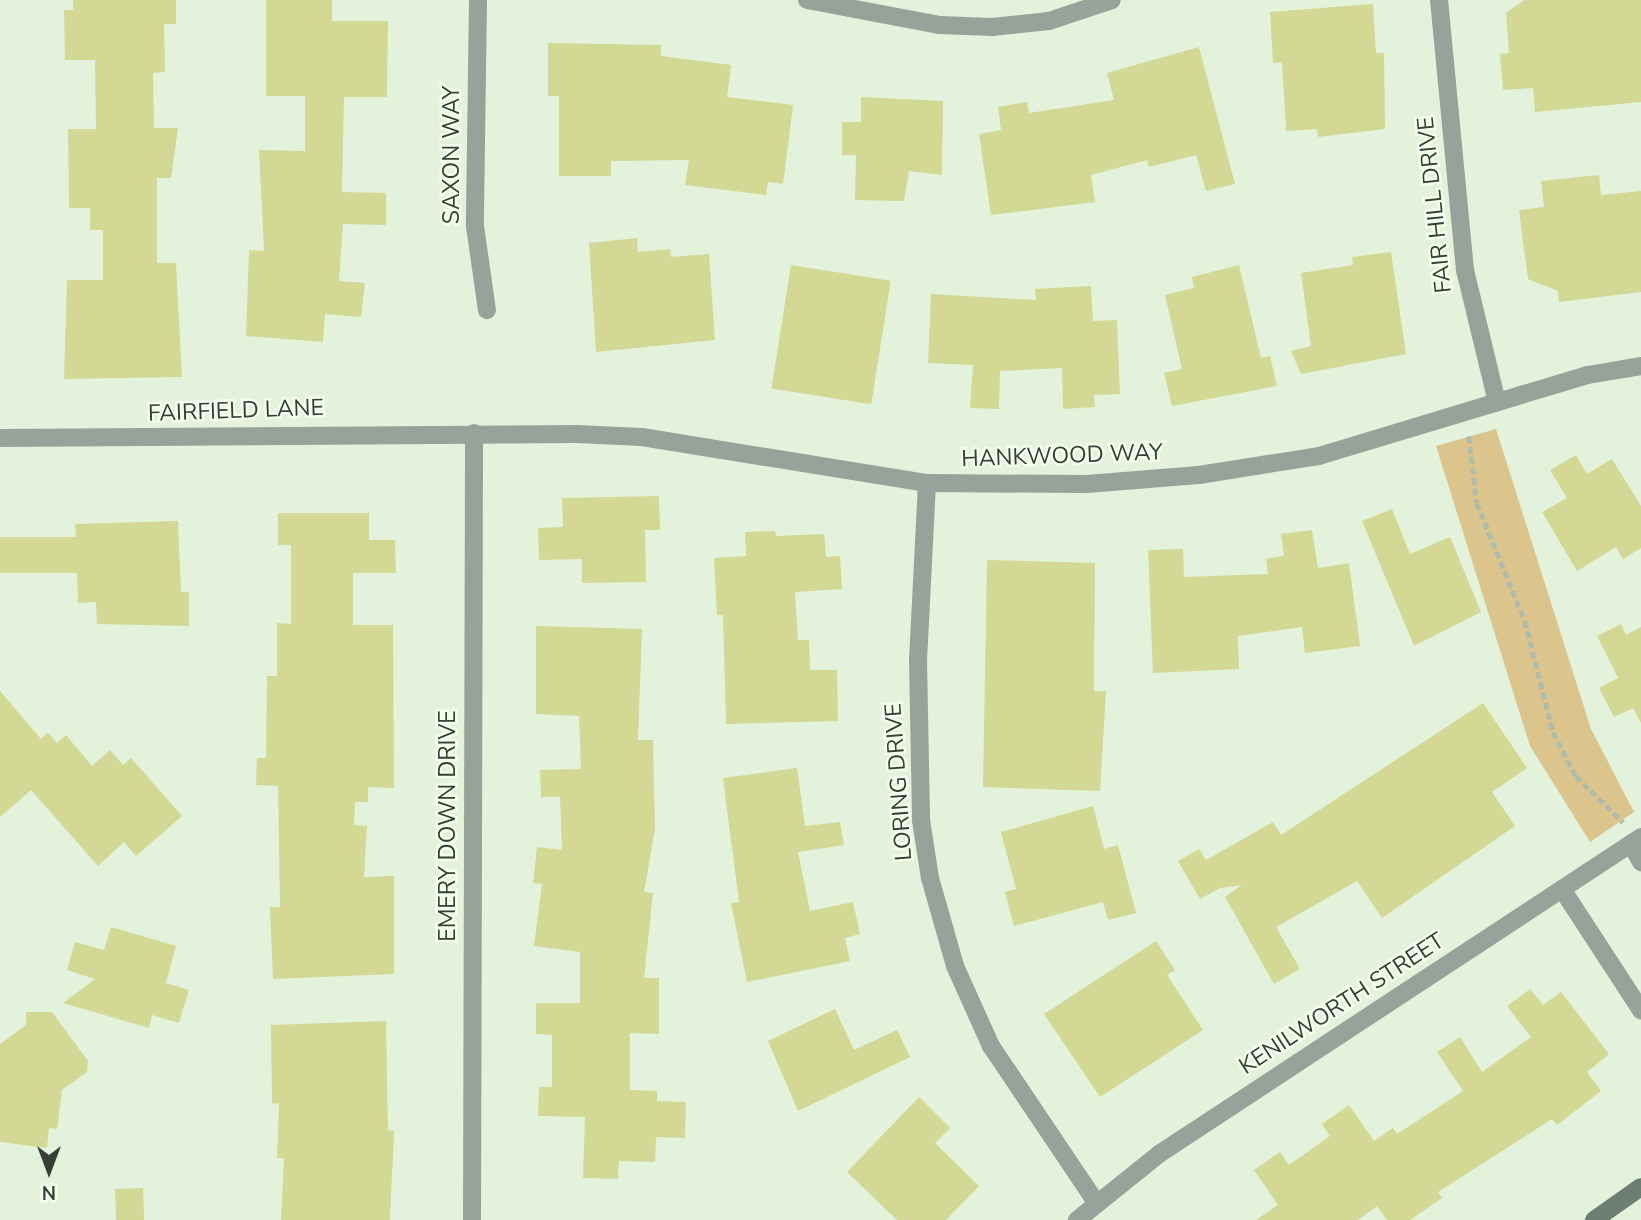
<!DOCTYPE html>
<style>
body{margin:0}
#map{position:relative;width:1641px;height:1220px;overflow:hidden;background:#e3f2db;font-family:"Nunito Sans",sans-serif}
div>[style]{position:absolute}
.green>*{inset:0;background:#dbc58d}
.building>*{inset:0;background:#d3d894;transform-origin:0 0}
.path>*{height:4.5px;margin-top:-2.25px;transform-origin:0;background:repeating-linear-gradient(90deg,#afbca9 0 7px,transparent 0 10.5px)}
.minor>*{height:18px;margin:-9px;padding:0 9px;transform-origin:9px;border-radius:9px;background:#97a29b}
.secondary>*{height:18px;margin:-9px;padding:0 9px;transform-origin:9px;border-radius:9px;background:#6d7d73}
span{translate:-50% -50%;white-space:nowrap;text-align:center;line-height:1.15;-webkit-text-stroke:5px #f2ffec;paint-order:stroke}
.street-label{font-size:23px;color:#383e35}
.north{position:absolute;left:14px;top:1136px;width:70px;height:70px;-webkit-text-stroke:5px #f2ffec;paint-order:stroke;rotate:180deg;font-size:19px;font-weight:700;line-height:28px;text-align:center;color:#383e35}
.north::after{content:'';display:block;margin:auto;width:24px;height:32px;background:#383e35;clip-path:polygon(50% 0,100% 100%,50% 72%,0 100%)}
</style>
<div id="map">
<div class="green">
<i style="clip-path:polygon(1496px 429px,1591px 729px,1634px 812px,1590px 842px,1530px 746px,1436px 446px)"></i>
</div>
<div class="building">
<i style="clip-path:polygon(73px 0,176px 0,176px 24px,164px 24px,165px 72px,153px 73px,154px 128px,178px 128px,171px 178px,157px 178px,157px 263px,176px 263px,182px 377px,64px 379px,67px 280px,103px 280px,103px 230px,90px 230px,90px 208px,69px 208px,68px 129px,96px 129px,95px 60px,65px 60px,64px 10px,73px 10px)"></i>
<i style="clip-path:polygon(266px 0,332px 0,332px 21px,388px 21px,387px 97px,344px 97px,342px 192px,386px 193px,386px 225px,343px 224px,339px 281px,365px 283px,361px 317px,325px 314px,323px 342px,246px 336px,249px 250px,264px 251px,259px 150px,305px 151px,305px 96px,266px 96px)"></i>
<i style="clip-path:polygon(1524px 0,1641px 0,1641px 102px,1535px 112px,1533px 88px,1503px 90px,1500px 54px,1509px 53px,1506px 13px)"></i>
<i style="clip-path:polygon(1373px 4px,1376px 53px,1384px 53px,1385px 129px,1318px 137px,1317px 129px,1286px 131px,1282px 62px,1273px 63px,1270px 12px)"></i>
<i style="clip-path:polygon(548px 43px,661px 45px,661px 56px,731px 65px,727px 97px,793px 105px,783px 184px,768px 182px,766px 195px,685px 185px,689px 160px,611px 161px,611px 176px,559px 176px,559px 96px,548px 96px)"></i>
<i style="clip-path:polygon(1199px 47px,1235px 184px,1206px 191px,1196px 155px,1149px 167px,1147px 160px,1091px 175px,1095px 202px,991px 215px,979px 134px,1001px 130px,998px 107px,1027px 102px,1029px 113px,1114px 100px,1107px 73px)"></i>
<i style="clip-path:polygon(861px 97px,943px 101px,942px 175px,909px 171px,904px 201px,855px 200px,856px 155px,842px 155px,842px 122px,861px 122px)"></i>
<i style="clip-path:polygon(1599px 175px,1601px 195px,1641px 191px,1641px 292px,1559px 302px,1558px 291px,1528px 279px,1519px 210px,1544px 207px,1541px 181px)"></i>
<i style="clip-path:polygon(637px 238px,638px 252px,670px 249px,671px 257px,709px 254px,715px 340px,596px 352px,589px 243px)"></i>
<i style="clip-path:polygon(1391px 252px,1406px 354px,1301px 374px,1291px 351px,1311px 346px,1301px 273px,1353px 265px,1352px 257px)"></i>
<i style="left:791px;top:265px;width:101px;height:125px;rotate:9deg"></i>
<i style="clip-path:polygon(1239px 265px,1261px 358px,1270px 356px,1277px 386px,1172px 406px,1164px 373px,1182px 369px,1165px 295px,1194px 288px,1192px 277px)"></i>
<i style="clip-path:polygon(1091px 286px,1093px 321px,1117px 320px,1120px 394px,1094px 395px,1095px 407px,1063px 409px,1062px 368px,1000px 371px,999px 409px,970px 408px,973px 365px,928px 363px,931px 294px,1036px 300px,1035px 289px)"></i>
<i style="clip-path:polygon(1576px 455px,1587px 474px,1612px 459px,1641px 506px,1641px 548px,1623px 559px,1616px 547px,1577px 571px,1542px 512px,1567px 498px,1550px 470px)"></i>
<i style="clip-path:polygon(659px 496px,660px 530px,645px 530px,646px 582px,582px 583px,582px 559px,539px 560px,538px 528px,563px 527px,562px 498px)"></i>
<i style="clip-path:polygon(1392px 509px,1410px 554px,1450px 537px,1481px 612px,1414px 646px,1362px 521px)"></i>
<i style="clip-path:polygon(278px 513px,369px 513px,369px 540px,395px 540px,396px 573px,353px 573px,353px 625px,393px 625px,394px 788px,368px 787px,368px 802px,355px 802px,354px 825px,367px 826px,364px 877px,394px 876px,394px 974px,273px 979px,270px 907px,280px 907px,278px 786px,256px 785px,257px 758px,266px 758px,267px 676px,277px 676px,277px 623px,291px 624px,291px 545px,278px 545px)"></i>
<i style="clip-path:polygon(178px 521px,181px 592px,189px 592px,189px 626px,97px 624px,96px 602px,78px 603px,77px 573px,0 573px,0 537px,76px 537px,75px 524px)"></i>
<i style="clip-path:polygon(1312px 530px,1318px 568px,1349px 563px,1360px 646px,1305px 653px,1302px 627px,1238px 636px,1239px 669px,1153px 673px,1148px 550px,1183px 549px,1184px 577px,1268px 574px,1266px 559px,1284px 556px,1281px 534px)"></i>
<i style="clip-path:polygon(775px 531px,776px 536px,824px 534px,826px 557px,840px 556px,842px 589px,795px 592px,798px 640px,809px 640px,810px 670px,837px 670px,838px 721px,726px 724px,723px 615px,717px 615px,714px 558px,746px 556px,745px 532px)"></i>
<i style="clip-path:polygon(987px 560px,1095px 563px,1094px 691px,1106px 691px,1100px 791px,983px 787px)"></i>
<i style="clip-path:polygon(1621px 624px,1626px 635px,1641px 627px,1641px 723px,1633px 708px,1614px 717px,1599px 688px,1618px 678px,1597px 636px)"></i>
<i style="clip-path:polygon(536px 626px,642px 629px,638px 740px,653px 740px,655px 829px,644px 892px,653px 893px,644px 978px,659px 978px,659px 1034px,630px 1033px,630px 1090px,657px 1091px,657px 1101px,686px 1102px,685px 1138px,656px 1137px,655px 1162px,619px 1161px,618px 1179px,583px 1178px,585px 1117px,538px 1116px,539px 1087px,552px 1087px,552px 1035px,536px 1034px,536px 1003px,580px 1003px,580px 952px,534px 946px,542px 884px,533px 883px,537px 847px,562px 850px,560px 797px,541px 797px,540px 770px,581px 769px,579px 716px,536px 714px)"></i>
<i style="clip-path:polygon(0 691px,41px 739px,48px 733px,57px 743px,66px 735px,92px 766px,110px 750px,123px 765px,131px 758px,182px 816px,136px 856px,124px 842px,98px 866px,31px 790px,0 817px)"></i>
<i style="clip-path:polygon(1483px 703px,1527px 768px,1492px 792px,1515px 826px,1382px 918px,1357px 881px,1276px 927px,1300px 969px,1274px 984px,1225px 897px,1242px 885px,1220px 888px,1200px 899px,1178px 861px,1199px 849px,1206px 860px,1273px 822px,1281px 835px)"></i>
<i style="clip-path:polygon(797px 768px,805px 826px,840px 822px,844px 845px,798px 852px,810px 911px,853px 902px,860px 934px,845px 938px,850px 961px,747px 982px,731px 903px,739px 902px,723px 778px)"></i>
<i style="clip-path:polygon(1093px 806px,1104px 849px,1118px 845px,1136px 913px,1108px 920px,1103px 902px,1014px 926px,1005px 892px,1016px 889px,1001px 832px)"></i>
<i style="clip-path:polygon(111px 927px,176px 946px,166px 983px,189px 990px,179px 1023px,152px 1015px,149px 1028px,63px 1003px,95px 979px,67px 970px,75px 942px,104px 950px)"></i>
<i style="clip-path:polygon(1156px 941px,1175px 970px,1167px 975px,1203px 1030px,1100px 1097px,1044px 1014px)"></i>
<i style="clip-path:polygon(1530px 989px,1543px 1005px,1561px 992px,1609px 1054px,1587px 1072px,1601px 1091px,1557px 1125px,1552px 1119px,1438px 1192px,1442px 1198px,1410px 1220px,1387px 1220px,1377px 1206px,1358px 1220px,1256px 1220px,1278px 1205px,1254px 1170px,1280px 1152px,1289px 1165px,1330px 1136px,1322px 1124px,1349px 1105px,1374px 1141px,1393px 1128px,1397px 1134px,1463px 1091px,1437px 1052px,1460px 1037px,1482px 1072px,1531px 1037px,1507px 1006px)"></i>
<i style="clip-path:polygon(835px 1009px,854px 1050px,897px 1030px,910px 1057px,798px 1111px,768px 1041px)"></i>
<i style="clip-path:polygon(26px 1012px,52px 1012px,88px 1061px,87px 1072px,62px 1090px,57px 1129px,49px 1128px,47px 1148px,0 1142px,0 1044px,26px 1025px)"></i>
<i style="clip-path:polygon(386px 1021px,388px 1130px,394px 1131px,390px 1220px,281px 1220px,284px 1158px,277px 1158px,279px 1103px,272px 1104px,271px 1025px)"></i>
<i style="clip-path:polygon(919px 1097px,950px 1128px,935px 1143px,979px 1186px,946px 1220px,897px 1220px,847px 1172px)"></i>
<i style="left:143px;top:1188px;width:32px;height:28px;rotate:88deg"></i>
</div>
<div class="path">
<i style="left:1469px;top:436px;width:67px;rotate:83.2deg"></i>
<i style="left:1477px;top:503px;width:127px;rotate:67.9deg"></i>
<i style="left:1525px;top:621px;width:114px;rotate:75.8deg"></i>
<i style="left:1553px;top:732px;width:50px;rotate:62.4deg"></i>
<i style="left:1576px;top:776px;width:66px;rotate:44.4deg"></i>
</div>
<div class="minor">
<i style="left:478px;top:0;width:226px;rotate:90.8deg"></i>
<i style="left:475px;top:226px;width:85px;rotate:81.9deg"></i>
<i style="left:807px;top:0;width:134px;rotate:10.7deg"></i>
<i style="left:939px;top:25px;width:53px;rotate:2.2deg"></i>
<i style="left:992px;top:27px;width:57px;rotate:-6deg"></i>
<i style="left:1049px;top:21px;width:66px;rotate:-18.4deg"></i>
<i style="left:1439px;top:0;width:271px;rotate:84.5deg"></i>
<i style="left:1465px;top:270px;width:136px;rotate:76.4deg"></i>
<i style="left:0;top:438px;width:576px;rotate:-0.4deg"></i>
<i style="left:576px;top:434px;width:66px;rotate:2.6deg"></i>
<i style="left:642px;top:437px;width:289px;rotate:9.2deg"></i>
<i style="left:927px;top:483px;width:160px;rotate:0.4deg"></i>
<i style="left:1087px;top:484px;width:112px;rotate:-4.6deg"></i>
<i style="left:1199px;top:475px;width:121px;rotate:-9deg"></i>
<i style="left:1319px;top:456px;width:281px;rotate:-16.8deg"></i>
<i style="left:1588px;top:375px;width:54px;rotate:-9.6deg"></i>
<i style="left:927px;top:483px;width:177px;rotate:92.9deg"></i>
<i style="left:918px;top:660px;width:160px;rotate:88.9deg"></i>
<i style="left:921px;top:820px;width:59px;rotate:81.2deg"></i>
<i style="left:930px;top:878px;width:91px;rotate:74.1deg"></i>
<i style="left:955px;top:966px;width:88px;rotate:65.8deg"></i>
<i style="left:991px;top:1046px;width:188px;rotate:56.1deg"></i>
<i style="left:1631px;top:844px;width:21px;rotate:61deg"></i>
<i style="left:1562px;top:889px;width:145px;rotate:56.9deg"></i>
<i style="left:472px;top:1220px;width:787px;rotate:-89.85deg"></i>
<i style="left:1077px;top:1220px;width:105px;rotate:-38.8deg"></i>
<i style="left:1159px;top:1154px;width:577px;rotate:-33.33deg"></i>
</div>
<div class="secondary">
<i style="left:1594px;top:1220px;width:57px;rotate:-35.1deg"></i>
</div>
<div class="street-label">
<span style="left:452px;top:155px;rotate:-90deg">SAXON WAY</span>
<span style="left:1435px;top:205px;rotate:-96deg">FAIR HILL DRIVE</span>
<span style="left:236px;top:411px;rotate:-2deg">FAIRFIELD LANE</span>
<span style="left:1062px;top:456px;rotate:-2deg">HANKWOOD WAY</span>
<span style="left:899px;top:782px;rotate:-94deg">LORING DRIVE</span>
<span style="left:448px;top:826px;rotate:-90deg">EMERY DOWN DRIVE</span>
<span style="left:1342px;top:1004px;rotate:-33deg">KENILWORTH STREET</span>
</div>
<div class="north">N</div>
</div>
